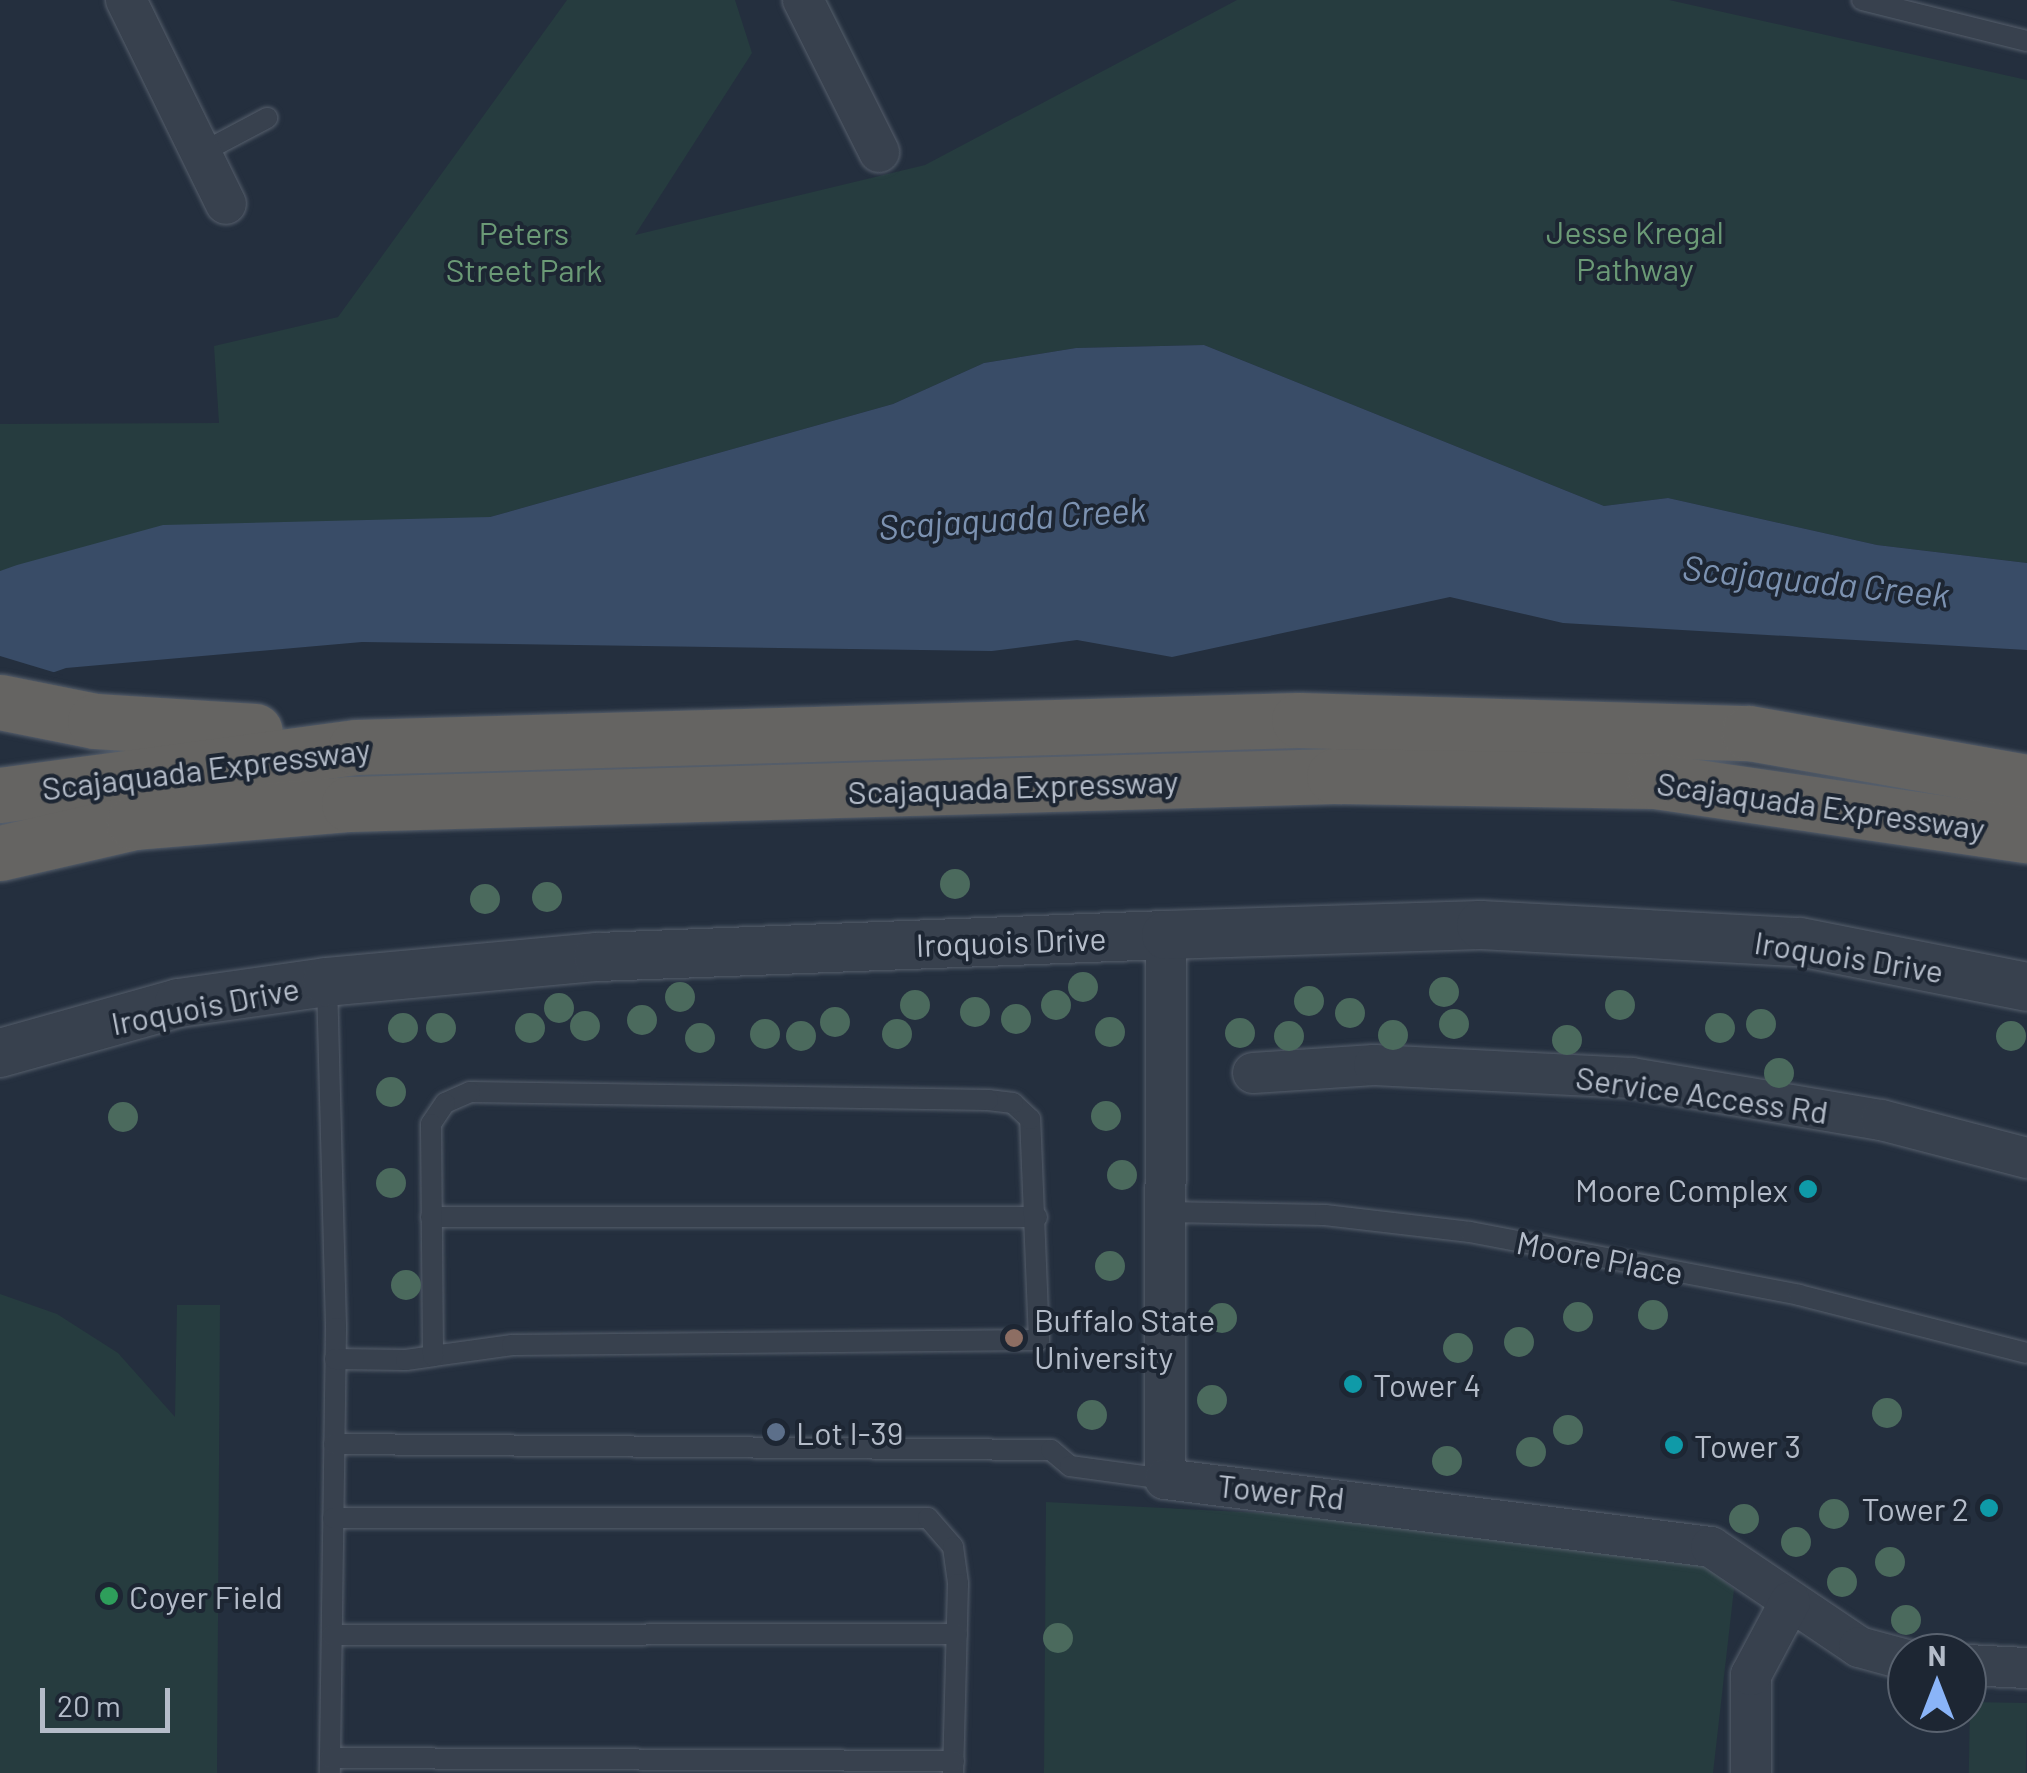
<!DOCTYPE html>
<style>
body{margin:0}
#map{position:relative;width:2027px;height:1773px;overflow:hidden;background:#242f3e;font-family:Barlow,sans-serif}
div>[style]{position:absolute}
.green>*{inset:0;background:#263c3f;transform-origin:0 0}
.water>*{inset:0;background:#394c67}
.pier>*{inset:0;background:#242f3e}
.roads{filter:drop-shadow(0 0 2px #565f6c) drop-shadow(0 0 2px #565f6c)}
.service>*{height:20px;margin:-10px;padding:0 10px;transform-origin:10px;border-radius:10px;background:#38414e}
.minor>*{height:40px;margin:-20px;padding:0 20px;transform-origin:20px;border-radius:20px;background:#38414e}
.tertiary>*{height:48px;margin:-24px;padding:0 24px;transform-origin:24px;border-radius:24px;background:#38414e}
.trunk>*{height:55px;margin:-27.5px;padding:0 27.5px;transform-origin:27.5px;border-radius:27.5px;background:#656462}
.trees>*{width:30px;height:30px;margin:-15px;border-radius:50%;background:#4b6a5d}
.dots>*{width:28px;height:28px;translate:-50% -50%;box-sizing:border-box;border:5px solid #1d2633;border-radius:50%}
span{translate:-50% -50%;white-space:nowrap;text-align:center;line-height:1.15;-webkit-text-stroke:8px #1d2633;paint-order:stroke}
.park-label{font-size:32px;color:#6b9a76}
.street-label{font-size:32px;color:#b4bcc9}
.poi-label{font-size:32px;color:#b4bcc9}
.right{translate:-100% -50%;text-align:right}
.left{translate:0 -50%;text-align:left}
.water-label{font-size:35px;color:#7c92b1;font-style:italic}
.north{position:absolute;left:1887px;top:1633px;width:100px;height:100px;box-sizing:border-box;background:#1d2633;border:2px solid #59626f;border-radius:50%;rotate:0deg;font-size:28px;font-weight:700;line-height:40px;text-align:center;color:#b4bcc9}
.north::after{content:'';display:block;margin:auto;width:35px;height:45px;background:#8ab4f8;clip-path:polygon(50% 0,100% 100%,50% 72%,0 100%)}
.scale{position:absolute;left:40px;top:1688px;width:130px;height:45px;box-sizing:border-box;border:5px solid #b4bcc9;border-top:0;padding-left:12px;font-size:30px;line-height:35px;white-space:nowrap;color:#b4bcc9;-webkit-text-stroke:8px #1d2633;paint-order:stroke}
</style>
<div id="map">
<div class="green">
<i style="clip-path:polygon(567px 0,735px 0,752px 53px,635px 235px,925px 165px,1237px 0,1669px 0,2027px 80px,2027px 563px,1877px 545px,1668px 498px,1604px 506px,1204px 345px,1076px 348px,984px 363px,893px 404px,490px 517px,0 571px,0 424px,219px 423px,214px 346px,338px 317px)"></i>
<i style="clip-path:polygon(0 1294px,57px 1314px,118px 1353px,175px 1417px,177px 1305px,220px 1305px,217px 1773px,0 1773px)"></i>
<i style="clip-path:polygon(1046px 1502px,1301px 1515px,1697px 1559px,1734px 1589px,1713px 1773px,1044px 1773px)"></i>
<i style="left:1970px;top:1702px;width:57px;height:71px;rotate:1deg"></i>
</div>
<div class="water">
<i style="clip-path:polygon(1204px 345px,1604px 506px,1668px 498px,1877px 545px,2027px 563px,2027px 650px,1563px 623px,1450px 597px,1172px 657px,1077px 640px,992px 651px,362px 642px,66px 668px,0 691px,0 571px,17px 565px,163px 525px,490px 517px,893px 404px,984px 363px,1076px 348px)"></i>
</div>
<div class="pier">
<i style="clip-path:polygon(0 656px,63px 675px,0 696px)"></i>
</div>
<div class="roads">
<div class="service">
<i style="left:1862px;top:0;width:170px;rotate:14deg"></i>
<i style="left:201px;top:153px;width:75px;rotate:-27.9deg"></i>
<i style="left:327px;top:982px;width:346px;rotate:88.5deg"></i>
<i style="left:336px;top:1328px;width:445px;rotate:90.8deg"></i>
<i style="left:1166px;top:1212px;width:159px;rotate:1.1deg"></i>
<i style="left:1325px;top:1215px;width:146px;rotate:6.7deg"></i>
<i style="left:1470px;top:1232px;width:335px;rotate:10.8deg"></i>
<i style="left:1799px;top:1295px;width:235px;rotate:14.3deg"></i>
<i style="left:431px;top:1217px;width:606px"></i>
<i style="left:335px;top:1359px;width:71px;rotate:0.8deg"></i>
<i style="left:406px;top:1360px;width:27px;rotate:-8deg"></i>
<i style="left:433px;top:1356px;width:80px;rotate:-7.9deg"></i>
<i style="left:512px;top:1345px;width:527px;rotate:-0.54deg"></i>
<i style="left:1039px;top:1340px;width:221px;rotate:-92.3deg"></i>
<i style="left:1030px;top:1119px;width:23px;rotate:-137deg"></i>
<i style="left:1013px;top:1103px;width:25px;rotate:-173deg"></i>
<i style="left:988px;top:1100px;width:518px;rotate:-179.12deg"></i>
<i style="left:470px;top:1092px;width:27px;rotate:156deg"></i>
<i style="left:445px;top:1103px;width:25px;rotate:124deg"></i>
<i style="left:431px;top:1124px;width:232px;rotate:89.5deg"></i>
<i style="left:334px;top:1444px;width:717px;rotate:0.48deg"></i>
<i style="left:1051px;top:1450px;width:25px;rotate:40deg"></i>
<i style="left:1070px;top:1466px;width:96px;rotate:7.8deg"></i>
<i style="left:333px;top:1518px;width:595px"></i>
<i style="left:928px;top:1518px;width:38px;rotate:49deg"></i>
<i style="left:953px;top:1547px;width:37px;rotate:82deg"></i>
<i style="left:958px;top:1584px;width:189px;rotate:91.5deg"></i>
<i style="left:332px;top:1635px;width:625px;rotate:-0.09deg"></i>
<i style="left:330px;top:1758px;width:624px;rotate:0.28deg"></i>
</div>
<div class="minor">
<i style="left:126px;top:0;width:227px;rotate:63.9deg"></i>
<i style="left:803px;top:0;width:170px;rotate:63.4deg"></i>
<i style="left:1166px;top:935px;width:544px;rotate:90.11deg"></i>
<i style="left:1165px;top:1479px;width:550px;rotate:7.1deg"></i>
<i style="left:1711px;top:1547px;width:179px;rotate:34deg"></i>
<i style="left:1859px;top:1647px;width:50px;rotate:15.2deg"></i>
<i style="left:1253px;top:1073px;width:121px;rotate:-3.8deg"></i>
<i style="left:1374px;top:1065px;width:258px;rotate:2.9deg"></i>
<i style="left:1632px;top:1078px;width:253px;rotate:9.6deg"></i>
<i style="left:1881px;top:1120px;width:151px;rotate:14.6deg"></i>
<i style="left:1967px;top:1665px;width:60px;rotate:2.9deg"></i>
<i style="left:1751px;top:1773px;width:98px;rotate:-90deg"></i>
<i style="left:1751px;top:1675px;width:83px;rotate:-61.9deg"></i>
</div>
<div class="tertiary">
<i style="left:0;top:1053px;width:186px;rotate:-15.6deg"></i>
<i style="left:179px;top:1003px;width:149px;rotate:-8.1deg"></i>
<i style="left:327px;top:982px;width:272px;rotate:-5.3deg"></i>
<i style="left:598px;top:957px;width:568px;rotate:-2.22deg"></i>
<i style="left:1166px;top:935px;width:315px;rotate:-1.8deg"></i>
<i style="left:1481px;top:925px;width:319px;rotate:3.1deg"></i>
<i style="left:1800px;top:942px;width:231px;rotate:11.2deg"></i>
</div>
<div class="trunk">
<i style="left:0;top:702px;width:97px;rotate:11.3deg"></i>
<i style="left:95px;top:721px;width:160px;rotate:3.6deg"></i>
<i style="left:0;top:795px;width:359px;rotate:-7.7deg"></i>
<i style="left:356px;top:747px;width:943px;rotate:-1.64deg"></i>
<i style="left:1299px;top:720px;width:450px;rotate:1.7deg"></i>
<i style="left:1749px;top:733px;width:282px;rotate:10deg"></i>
<i style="left:0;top:853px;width:138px;rotate:-13deg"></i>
<i style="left:134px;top:822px;width:216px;rotate:-4.8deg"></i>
<i style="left:349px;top:804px;width:985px;rotate:-1.63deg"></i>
<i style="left:1334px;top:776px;width:321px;rotate:0.9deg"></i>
<i style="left:1655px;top:781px;width:376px;rotate:8.3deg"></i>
</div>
</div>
<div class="trees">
<i style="left:955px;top:884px"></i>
<i style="left:547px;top:897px"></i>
<i style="left:485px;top:899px"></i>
<i style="left:1083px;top:987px"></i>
<i style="left:1444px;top:992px"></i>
<i style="left:680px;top:997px"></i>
<i style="left:1309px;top:1001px"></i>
<i style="left:915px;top:1005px"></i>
<i style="left:1056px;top:1005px"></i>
<i style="left:1620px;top:1005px"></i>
<i style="left:559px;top:1008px"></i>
<i style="left:975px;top:1012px"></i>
<i style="left:1350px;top:1013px"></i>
<i style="left:1016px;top:1019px"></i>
<i style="left:642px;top:1020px"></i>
<i style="left:835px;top:1022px"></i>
<i style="left:1454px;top:1024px"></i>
<i style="left:1761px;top:1024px"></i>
<i style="left:585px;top:1026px"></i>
<i style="left:403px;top:1028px"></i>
<i style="left:441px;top:1028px"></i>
<i style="left:530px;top:1028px"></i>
<i style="left:1720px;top:1028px"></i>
<i style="left:1110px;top:1032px"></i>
<i style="left:1240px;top:1033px"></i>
<i style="left:765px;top:1034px"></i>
<i style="left:897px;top:1034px"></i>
<i style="left:1393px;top:1035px"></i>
<i style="left:801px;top:1036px"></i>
<i style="left:1289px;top:1036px"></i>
<i style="left:2011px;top:1036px"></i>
<i style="left:700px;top:1038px"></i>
<i style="left:1567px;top:1040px"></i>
<i style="left:1779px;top:1073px"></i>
<i style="left:391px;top:1092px"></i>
<i style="left:1106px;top:1116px"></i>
<i style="left:123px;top:1117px"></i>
<i style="left:1122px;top:1175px"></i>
<i style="left:391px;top:1183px"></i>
<i style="left:1110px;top:1266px"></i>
<i style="left:406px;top:1285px"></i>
<i style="left:1653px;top:1315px"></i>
<i style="left:1578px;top:1317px"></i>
<i style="left:1222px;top:1318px"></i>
<i style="left:1519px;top:1342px"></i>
<i style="left:1458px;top:1348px"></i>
<i style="left:1212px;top:1400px"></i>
<i style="left:1887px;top:1413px"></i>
<i style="left:1092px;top:1415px"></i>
<i style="left:1568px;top:1430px"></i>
<i style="left:1531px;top:1452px"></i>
<i style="left:1447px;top:1461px"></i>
<i style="left:1834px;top:1514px"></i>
<i style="left:1744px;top:1519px"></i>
<i style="left:1796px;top:1542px"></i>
<i style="left:1890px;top:1562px"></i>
<i style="left:1842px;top:1582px"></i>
<i style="left:1906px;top:1620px"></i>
<i style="left:1058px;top:1638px"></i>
</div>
<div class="dots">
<i style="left:1808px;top:1189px;background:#0f9aa8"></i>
<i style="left:1014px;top:1338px;background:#8d6e63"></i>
<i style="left:1353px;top:1384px;background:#0f9aa8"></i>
<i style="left:776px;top:1432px;background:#5c6f8a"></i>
<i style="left:1674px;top:1445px;background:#0f9aa8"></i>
<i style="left:1989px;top:1508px;background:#0f9aa8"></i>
<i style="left:109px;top:1596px;background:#2e9e5b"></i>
</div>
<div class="park-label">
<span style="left:1635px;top:250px">Jesse Kregal<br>Pathway</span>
<span style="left:524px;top:251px">Peters<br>Street Park</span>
</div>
<div class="street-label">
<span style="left:206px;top:768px;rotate:-7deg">Scajaquada Expressway</span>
<span style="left:1013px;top:786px;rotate:-2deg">Scajaquada Expressway</span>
<span style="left:1821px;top:805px;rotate:8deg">Scajaquada Expressway</span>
<span style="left:1011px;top:941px;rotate:-2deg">Iroquois Drive</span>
<span style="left:1849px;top:956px;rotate:9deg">Iroquois Drive</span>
<span style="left:205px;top:1005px;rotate:-11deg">Iroquois Drive</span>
<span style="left:1702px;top:1094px;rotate:8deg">Service Access Rd</span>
<span style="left:1600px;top:1257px;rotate:11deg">Moore Place</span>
<span style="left:1281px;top:1491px;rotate:6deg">Tower Rd</span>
</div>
<div class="poi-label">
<span class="right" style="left:1788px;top:1189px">Moore Complex</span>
<span class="left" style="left:1034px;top:1338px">Buffalo State<br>University</span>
<span class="left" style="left:1373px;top:1384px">Tower 4</span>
<span class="left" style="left:796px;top:1432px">Lot I-39</span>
<span class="left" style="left:1694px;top:1445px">Tower 3</span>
<span class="right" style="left:1969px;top:1508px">Tower 2</span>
<span class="left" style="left:129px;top:1596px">Coyer Field</span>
</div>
<div class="water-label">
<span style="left:1012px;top:517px;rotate:-4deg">Scajaquada Creek</span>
<span style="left:1816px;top:580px;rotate:6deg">Scajaquada Creek</span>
</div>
<div class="north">N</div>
<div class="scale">20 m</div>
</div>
